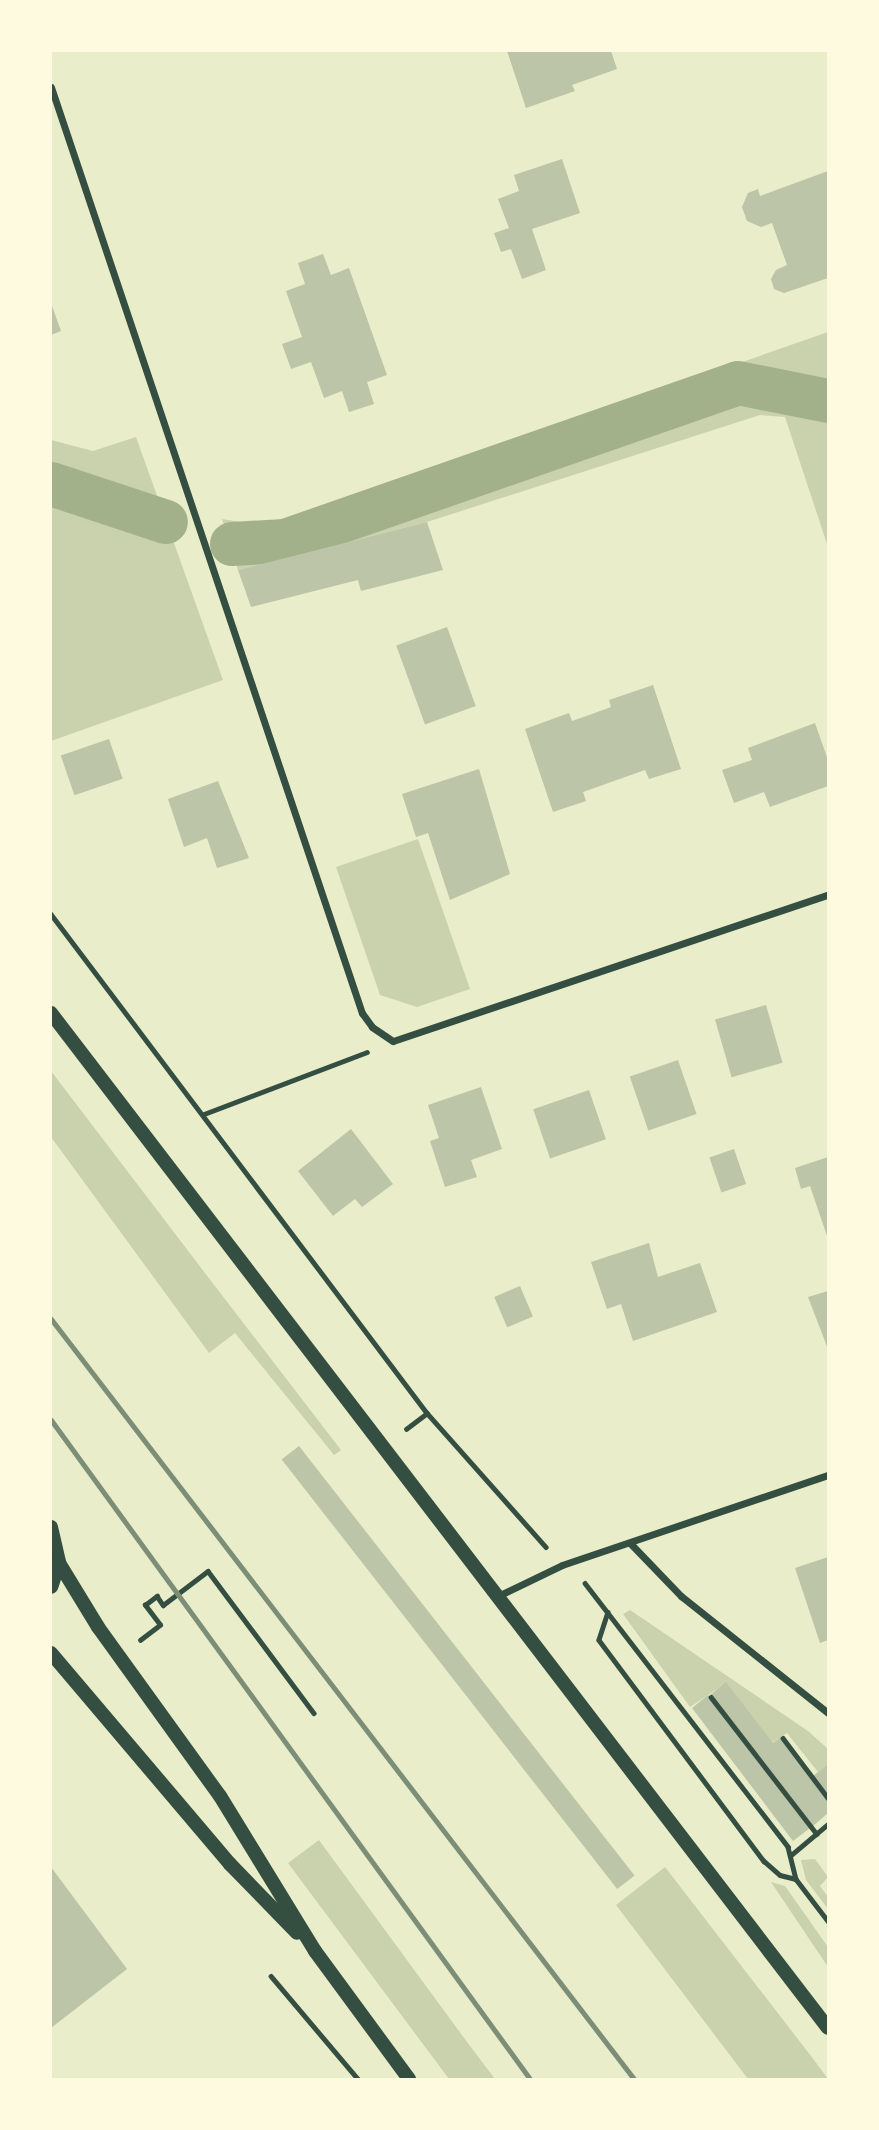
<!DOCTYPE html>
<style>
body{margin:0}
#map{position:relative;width:879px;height:2130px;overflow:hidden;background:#e9edc9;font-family:Raleway,sans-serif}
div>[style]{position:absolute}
.green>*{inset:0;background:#cad2ad}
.canal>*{height:44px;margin:-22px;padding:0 22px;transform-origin:22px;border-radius:22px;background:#a3b18a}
.building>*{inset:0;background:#bcc5a7;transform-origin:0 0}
.path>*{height:4.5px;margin:-2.25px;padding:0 2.25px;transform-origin:2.25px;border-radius:2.25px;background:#344e41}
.minor>*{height:7px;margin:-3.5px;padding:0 3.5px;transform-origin:3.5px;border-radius:3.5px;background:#344e41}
.secondary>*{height:14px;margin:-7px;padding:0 7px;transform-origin:7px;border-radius:7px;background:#344e41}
.rail>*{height:5px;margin:-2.5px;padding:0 2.5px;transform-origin:2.5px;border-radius:2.5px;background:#7c8e77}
span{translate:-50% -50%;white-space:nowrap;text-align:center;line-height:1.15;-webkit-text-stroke:6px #fefae0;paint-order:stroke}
.frame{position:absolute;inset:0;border:52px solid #fefae0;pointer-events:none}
</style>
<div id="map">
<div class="green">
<i style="clip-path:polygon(828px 332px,828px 547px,785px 417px,760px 415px,427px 522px,238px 570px,222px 519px,259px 525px,317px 511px)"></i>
<i style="clip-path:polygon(136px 437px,223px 680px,51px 741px,51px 440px,93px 451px)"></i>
<i style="clip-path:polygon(418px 839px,470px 989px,417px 1007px,380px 995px,336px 867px)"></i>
<i style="clip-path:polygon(51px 1071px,205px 1273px,341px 1450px,334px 1455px,235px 1333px,209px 1353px,51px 1137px)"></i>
<i style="clip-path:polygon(630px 1610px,808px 1731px,828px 1749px,828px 1764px,818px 1772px,787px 1733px,772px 1743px,726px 1683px,690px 1707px,623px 1614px)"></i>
<i style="clip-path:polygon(319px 1840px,467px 2042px,495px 2079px,449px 2079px,288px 1863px)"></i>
<i style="clip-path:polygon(815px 1859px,828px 1877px,820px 1886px,828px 1897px,828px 1909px,806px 1880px,801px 1860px)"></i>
<i style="clip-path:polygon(665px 1867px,811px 2056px,828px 2079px,748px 2079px,616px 1905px)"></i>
<i style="clip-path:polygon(771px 1882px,785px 1886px,828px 1947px,828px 1967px)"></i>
</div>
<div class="canal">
<i style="left:51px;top:484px;width:121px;rotate:18.3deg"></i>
<i style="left:232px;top:544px;width:53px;rotate:-3.2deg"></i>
<i style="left:285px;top:541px;width:480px;rotate:-19.2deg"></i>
<i style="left:738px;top:383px;width:92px;rotate:11.3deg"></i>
</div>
<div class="building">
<i style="clip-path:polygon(507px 51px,611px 51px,617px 69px,572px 85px,575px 91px,526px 108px)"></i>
<i style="clip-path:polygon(562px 159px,580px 213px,532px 229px,546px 270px,522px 279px,511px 249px,501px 252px,494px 233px,509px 228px,498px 199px,519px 191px,514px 175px)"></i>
<i style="clip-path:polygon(828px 171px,828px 278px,784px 293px,774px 289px,771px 279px,776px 270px,787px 265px,772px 223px,761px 227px,747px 221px,742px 207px,748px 193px,758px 189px,760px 196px)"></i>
<i style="clip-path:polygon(323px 254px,331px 275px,349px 268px,387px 375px,367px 382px,374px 404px,349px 412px,342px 391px,324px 398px,311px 362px,291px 369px,282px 344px,302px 337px,286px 291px,305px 284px,298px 263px)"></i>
<i style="clip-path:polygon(51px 303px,61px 331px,51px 335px)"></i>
<i style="clip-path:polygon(427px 522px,443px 570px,361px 591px,358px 580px,251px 607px,238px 570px)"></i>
<i style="left:447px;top:627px;width:84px;height:54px;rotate:70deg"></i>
<i style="clip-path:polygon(653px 685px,681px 769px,649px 779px,645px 770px,583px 792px,586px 801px,553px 812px,525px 729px,569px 713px,572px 721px,592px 714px,611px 707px,609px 700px)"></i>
<i style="clip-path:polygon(815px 723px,828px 760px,828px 786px,770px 807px,764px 792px,734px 803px,722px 770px,752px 760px,748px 748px)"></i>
<i style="left:109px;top:739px;width:42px;height:51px;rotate:71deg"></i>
<i style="clip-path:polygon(479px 769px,510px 874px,450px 900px,428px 833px,416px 837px,402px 794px)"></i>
<i style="clip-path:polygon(218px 781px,249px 858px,217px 868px,207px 838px,184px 847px,168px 799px)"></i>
<i style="left:766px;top:1005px;width:60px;height:53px;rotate:74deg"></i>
<i style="left:678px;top:1060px;width:57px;height:51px;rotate:71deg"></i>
<i style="clip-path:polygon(481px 1087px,502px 1149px,471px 1160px,477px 1177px,445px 1187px,430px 1141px,439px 1138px,428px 1105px)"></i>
<i style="left:589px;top:1090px;width:52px;height:59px;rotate:71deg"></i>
<i style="clip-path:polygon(351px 1129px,393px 1184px,362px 1207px,355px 1199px,333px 1216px,298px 1171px)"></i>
<i style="left:734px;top:1149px;width:37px;height:26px;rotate:71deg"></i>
<i style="clip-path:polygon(828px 1157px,828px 1239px,810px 1186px,801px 1189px,795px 1168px)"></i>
<i style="clip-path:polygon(649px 1243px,658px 1277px,700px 1263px,717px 1312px,633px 1341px,621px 1304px,607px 1309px,591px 1262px)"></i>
<i style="left:520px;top:1286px;width:33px;height:28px;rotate:67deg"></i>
<i style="clip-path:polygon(828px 1291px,828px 1349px,808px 1297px)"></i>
<i style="left:299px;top:1446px;width:545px;height:22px;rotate:52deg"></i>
<i style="clip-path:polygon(828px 1557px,828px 1640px,820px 1643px,795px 1568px)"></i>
<i style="clip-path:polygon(726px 1682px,773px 1743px,781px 1737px,828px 1800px,828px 1813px,813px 1826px,758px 1754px,755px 1757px,810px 1828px,793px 1841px,692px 1708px,708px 1695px,753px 1753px,710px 1695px)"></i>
<i style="clip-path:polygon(828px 1764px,828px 1796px,813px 1776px)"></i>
<i style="clip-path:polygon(51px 1867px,127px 1969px,51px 2028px)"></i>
</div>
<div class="path">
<i style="left:51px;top:914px;width:625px;rotate:53deg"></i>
<i style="left:427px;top:1413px;width:179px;rotate:48.4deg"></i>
<i style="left:204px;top:1114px;width:174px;rotate:-20.8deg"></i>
<i style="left:406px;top:1429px;width:26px;rotate:-37deg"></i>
<i style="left:585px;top:1583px;width:333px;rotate:52.4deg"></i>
<i style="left:788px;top:1847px;width:33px;rotate:76deg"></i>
<i style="left:796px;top:1879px;width:53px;rotate:52.7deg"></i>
<i style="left:608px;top:1612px;width:29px;rotate:108deg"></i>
<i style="left:599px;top:1640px;width:276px;rotate:53.3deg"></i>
<i style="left:764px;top:1861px;width:21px;rotate:41deg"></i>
<i style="left:780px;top:1875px;width:16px;rotate:14deg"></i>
<i style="left:140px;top:1640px;width:25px;rotate:-37deg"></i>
<i style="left:160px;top:1625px;width:25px;rotate:-127deg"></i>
<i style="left:145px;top:1605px;width:15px;rotate:-37deg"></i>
<i style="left:157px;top:1596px;width:11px;rotate:56deg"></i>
<i style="left:163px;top:1605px;width:56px;rotate:-37.1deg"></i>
<i style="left:208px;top:1571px;width:177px;rotate:53.3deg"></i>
<i style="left:711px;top:1697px;width:173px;rotate:52.3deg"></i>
<i style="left:783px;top:1738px;width:75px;rotate:53.1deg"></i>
<i style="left:790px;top:1856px;width:50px;rotate:-40.1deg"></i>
<i style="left:271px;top:1976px;width:135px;rotate:49.8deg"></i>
</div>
<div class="minor">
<i style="left:51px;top:87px;width:977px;rotate:71.44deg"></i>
<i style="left:362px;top:1013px;width:17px;rotate:54deg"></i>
<i style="left:372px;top:1027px;width:25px;rotate:34deg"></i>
<i style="left:393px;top:1041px;width:459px;rotate:-18.6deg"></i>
<i style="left:630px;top:1543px;width:74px;rotate:46.1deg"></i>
<i style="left:681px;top:1596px;width:188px;rotate:38.5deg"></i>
<i style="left:498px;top:1596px;width:71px;rotate:-25.8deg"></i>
<i style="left:562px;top:1565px;width:281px;rotate:-18.7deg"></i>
</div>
<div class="secondary">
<i style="left:51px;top:1013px;width:1278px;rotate:52.57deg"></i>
<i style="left:51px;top:1527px;width:37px;rotate:77deg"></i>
<i style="left:59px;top:1563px;width:25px;rotate:108deg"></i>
<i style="left:59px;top:1563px;width:75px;rotate:58.6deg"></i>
<i style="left:98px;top:1627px;width:208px;rotate:54.2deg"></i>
<i style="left:220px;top:1796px;width:182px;rotate:58.5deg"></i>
<i style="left:315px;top:1951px;width:159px;rotate:53.7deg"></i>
<i style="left:51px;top:1653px;width:277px;rotate:49.7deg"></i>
<i style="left:230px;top:1864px;width:96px;rotate:45.8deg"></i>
</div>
<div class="rail">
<i style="left:51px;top:1319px;width:958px;rotate:52.51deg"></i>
<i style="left:51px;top:1420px;width:815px;rotate:53.99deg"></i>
</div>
<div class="frame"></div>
</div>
